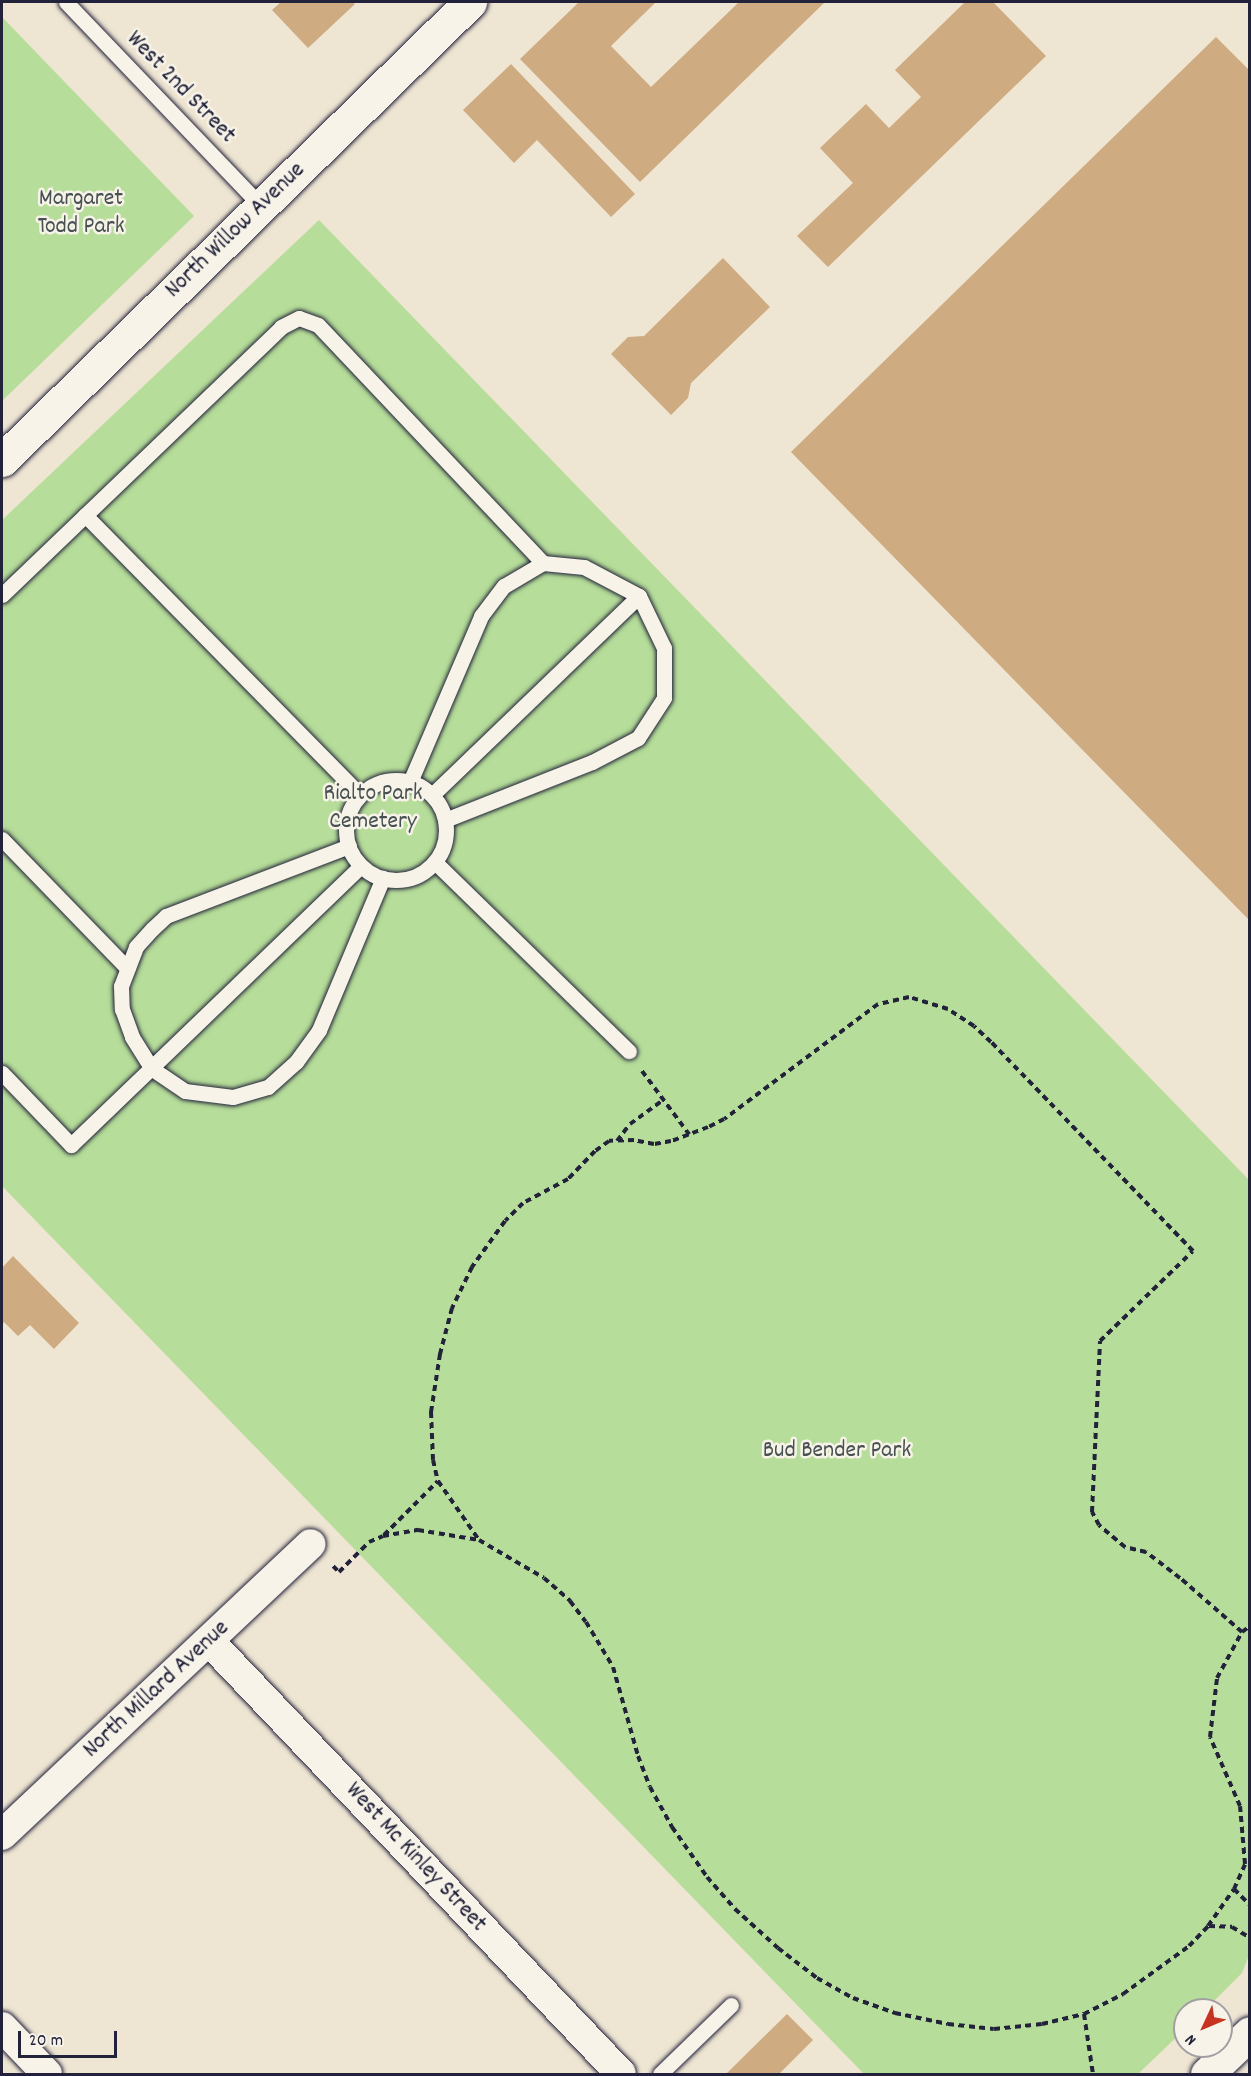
<!DOCTYPE html>
<style>
body{margin:0}
#map{position:relative;width:1251px;height:2076px;overflow:hidden;background:#efe5d3;font-family:Dekko,sans-serif}
div>[style]{position:absolute}
.green>*{inset:0;background:#b6dd99}
.building>*{inset:0;background:#ceab81}
.path>*{height:4px;margin-top:-2px;transform-origin:0;background:repeating-linear-gradient(90deg,#22223b 0 6px,transparent 0 10.5px)}
.roads{filter:drop-shadow(0 0 2px #22223b) drop-shadow(0 0 2px #22223b)}
.service>*{height:15px;margin:-7.5px;padding:0 7.5px;transform-origin:7.5px;border-radius:7.5px;background:#f7f3e8}
.service>.ring{margin:-7.5px;padding:0;box-sizing:content-box;background:none;border:15px solid #f7f3e8;border-radius:50%}
.minor>*{height:30px;margin:-15px;padding:0 15px;transform-origin:15px;border-radius:15px;background:#f7f3e8}
.tertiary>*{height:33px;margin:-16.5px;padding:0 16.5px;transform-origin:16.5px;border-radius:16.5px;background:#f7f3e8}
span{translate:-50% -50%;white-space:nowrap;text-align:center;line-height:1.15;-webkit-text-stroke:5px #f7f3e8;paint-order:stroke}
.street-label{font-size:24px;color:#22223b}
.park-label{font-size:24px;color:#475152}
.frame{position:absolute;inset:0;border:3px solid #22223b;pointer-events:none}
.north{position:absolute;left:1173px;top:1998px;width:60px;height:60px;box-sizing:border-box;background:#f7f3e8;border:2px solid #a29fa3;border-radius:50%;rotate:226deg;font-size:16px;font-weight:700;line-height:24px;text-align:center;color:#22223b}
.north::after{content:'';display:block;margin:auto;width:21px;height:27px;background:#c8321e;clip-path:polygon(50% 0,100% 100%,50% 72%,0 100%)}
.scale{position:absolute;left:18px;top:2031px;width:99px;height:27px;box-sizing:border-box;border:3px solid #22223b;border-top:0;padding-left:8px;font-size:18px;line-height:21px;white-space:nowrap;color:#22223b;-webkit-text-stroke:4px #f7f3e8;paint-order:stroke}
</style>
<div id="map">
<div class="green">
<i style="clip-path:polygon(2px 17px,194px 216px,2px 401px)"></i>
<i style="clip-path:polygon(319px 220px,1249px 1180px,1250px 1953px,1242px 1973px,1205px 2010px,1185px 2010px,1185px 2029px,1138px 2074px,864px 2074px,2px 1186px,2px 520px)"></i>
</div>
<div class="building">
<i style="clip-path:polygon(281px 2px,352px 2px,355px 4px,308px 48px,272px 10px)"></i>
<i style="clip-path:polygon(579px 2px,656px 2px,611px 46px,651px 87px,739px 2px,825px 2px,640px 182px,520px 59px)"></i>
<i style="clip-path:polygon(965px 2px,993px 2px,1046px 56px,828px 267px,797px 236px,853px 183px,820px 148px,866px 104px,889px 128px,921px 97px,895px 70px)"></i>
<i style="clip-path:polygon(1216px 37px,1250px 71px,1250px 921px,791px 452px)"></i>
<i style="clip-path:polygon(511px 64px,635px 194px,611px 217px,537px 140px,514px 163px,463px 110px)"></i>
<i style="clip-path:polygon(723px 258px,770px 307px,691px 383px,688px 398px,671px 415px,611px 354px,628px 337px,644px 336px)"></i>
<i style="clip-path:polygon(13px 1256px,79px 1323px,54px 1349px,30px 1325px,18px 1336px,4px 1322px,2px 1325px,2px 1268px)"></i>
<i style="clip-path:polygon(787px 2014px,813px 2040px,779px 2074px,726px 2074px)"></i>
</div>
<div class="path">
<i style="left:642px;top:1071px;width:79px;rotate:53.3deg"></i>
<i style="left:617px;top:1141px;width:21px;rotate:-53deg"></i>
<i style="left:630px;top:1124px;width:39px;rotate:-36deg"></i>
<i style="left:384px;top:1535px;width:76px;rotate:-45deg"></i>
<i style="left:333px;top:1566px;width:8px;rotate:45deg"></i>
<i style="left:339px;top:1572px;width:42px;rotate:-45deg"></i>
<i style="left:369px;top:1542px;width:15px;rotate:-23deg"></i>
<i style="left:383px;top:1536px;width:36px;rotate:-10deg"></i>
<i style="left:418px;top:1530px;width:62px;rotate:9.3deg"></i>
<i style="left:1242px;top:1632px;width:82px;rotate:-138.9deg"></i>
<i style="left:1180px;top:1578px;width:43px;rotate:-142.6deg"></i>
<i style="left:1146px;top:1552px;width:22px;rotate:-167deg"></i>
<i style="left:1125px;top:1547px;width:34px;rotate:-140deg"></i>
<i style="left:1099px;top:1525px;width:15px;rotate:-118deg"></i>
<i style="left:1092px;top:1512px;width:171px;rotate:-87.3deg"></i>
<i style="left:1100px;top:1341px;width:129px;rotate:-44.1deg"></i>
<i style="left:1193px;top:1251px;width:291px;rotate:-134deg"></i>
<i style="left:991px;top:1042px;width:23px;rotate:-137deg"></i>
<i style="left:974px;top:1026px;width:31px;rotate:-147deg"></i>
<i style="left:948px;top:1009px;width:41px;rotate:-162.9deg"></i>
<i style="left:909px;top:997px;width:32px;rotate:167deg"></i>
<i style="left:878px;top:1004px;width:192px;rotate:143.2deg"></i>
<i style="left:724px;top:1119px;width:18px;rotate:153deg"></i>
<i style="left:708px;top:1127px;width:40px;rotate:159deg"></i>
<i style="left:671px;top:1141px;width:17px;rotate:170deg"></i>
<i style="left:654px;top:1144px;width:20px;rotate:-169deg"></i>
<i style="left:634px;top:1140px;width:25px;rotate:178deg"></i>
<i style="left:609px;top:1141px;width:17px;rotate:144deg"></i>
<i style="left:595px;top:1151px;width:39px;rotate:134deg"></i>
<i style="left:568px;top:1179px;width:51px;rotate:151.9deg"></i>
<i style="left:523px;top:1203px;width:25px;rotate:135deg"></i>
<i style="left:505px;top:1221px;width:57px;rotate:125.7deg"></i>
<i style="left:472px;top:1267px;width:46px;rotate:116deg"></i>
<i style="left:452px;top:1308px;width:48px;rotate:104.6deg"></i>
<i style="left:440px;top:1354px;width:59px;rotate:98.8deg"></i>
<i style="left:431px;top:1412px;width:48px;rotate:87.6deg"></i>
<i style="left:433px;top:1460px;width:22px;rotate:77deg"></i>
<i style="left:438px;top:1481px;width:72px;rotate:55.2deg"></i>
<i style="left:479px;top:1540px;width:75px;rotate:30.3deg"></i>
<i style="left:544px;top:1578px;width:35px;rotate:41deg"></i>
<i style="left:570px;top:1601px;width:26px;rotate:53deg"></i>
<i style="left:586px;top:1622px;width:52px;rotate:59deg"></i>
<i style="left:613px;top:1667px;width:92px;rotate:74.3deg"></i>
<i style="left:638px;top:1756px;width:33px;rotate:69deg"></i>
<i style="left:650px;top:1787px;width:46px;rotate:61.2deg"></i>
<i style="left:672px;top:1827px;width:61px;rotate:55deg"></i>
<i style="left:707px;top:1877px;width:43px;rotate:48.8deg"></i>
<i style="left:735px;top:1909px;width:58px;rotate:42.2deg"></i>
<i style="left:778px;top:1948px;width:49px;rotate:37.6deg"></i>
<i style="left:817px;top:1978px;width:41px;rotate:29.1deg"></i>
<i style="left:853px;top:1998px;width:45px;rotate:19.7deg"></i>
<i style="left:895px;top:2013px;width:54px;rotate:11.7deg"></i>
<i style="left:948px;top:2024px;width:46px;rotate:6.2deg"></i>
<i style="left:994px;top:2029px;width:48px;rotate:-5.9deg"></i>
<i style="left:1042px;top:2024px;width:43px;rotate:-13.4deg"></i>
<i style="left:1084px;top:2014px;width:44px;rotate:-27.1deg"></i>
<i style="left:1123px;top:1994px;width:82px;rotate:-36deg"></i>
<i style="left:1189px;top:1946px;width:28px;rotate:-46deg"></i>
<i style="left:1208px;top:1926px;width:45px;rotate:-54.9deg"></i>
<i style="left:1234px;top:1889px;width:27px;rotate:-66deg"></i>
<i style="left:1245px;top:1864px;width:58px;rotate:-94.9deg"></i>
<i style="left:1240px;top:1806px;width:75px;rotate:-113.5deg"></i>
<i style="left:1210px;top:1737px;width:59px;rotate:-83.2deg"></i>
<i style="left:1217px;top:1678px;width:52px;rotate:-61.5deg"></i>
<i style="left:1242px;top:1632px;width:10px;rotate:-37deg"></i>
<i style="left:1234px;top:1889px;width:23px;rotate:45deg"></i>
<i style="left:1209px;top:1926px;width:23px;rotate:2deg"></i>
<i style="left:1232px;top:1927px;width:21px;rotate:31deg"></i>
<i style="left:1084px;top:2014px;width:61px;rotate:81.5deg"></i>
</div>
<div class="roads">
<div class="service">
<i style="left:66px;top:2px;width:282px;rotate:46.3deg"></i>
<i style="left:85px;top:515px;width:392px;rotate:45.5deg"></i>
<i style="left:2px;top:595px;width:387px;rotate:-43.8deg"></i>
<i style="left:281px;top:327px;width:20px;rotate:-27deg"></i>
<i style="left:299px;top:318px;width:20px;rotate:20deg"></i>
<i style="left:318px;top:325px;width:328px;rotate:46.6deg"></i>
<i style="left:543px;top:563px;width:41px;rotate:5.6deg"></i>
<i style="left:584px;top:567px;width:62px;rotate:27.8deg"></i>
<i style="left:639px;top:596px;width:58px;rotate:64.3deg"></i>
<i style="left:664px;top:648px;width:50px;rotate:90deg"></i>
<i style="left:664px;top:698px;width:48px;rotate:123deg"></i>
<i style="left:638px;top:738px;width:52px;rotate:152.4deg"></i>
<i style="left:592px;top:762px;width:158px;rotate:158.5deg"></i>
<i class="ring" style="left:346px;top:780px;width:85px;height:85px"></i>
<i style="left:410px;top:782px;width:181px;rotate:-66.8deg"></i>
<i style="left:481px;top:616px;width:38px;rotate:-53deg"></i>
<i style="left:504px;top:586px;width:45px;rotate:-30.5deg"></i>
<i style="left:432px;top:795px;width:287px;rotate:-43.9deg"></i>
<i style="left:2px;top:839px;width:180px;rotate:45.9deg"></i>
<i style="left:349px;top:846px;width:196px;rotate:159.1deg"></i>
<i style="left:166px;top:916px;width:19px;rotate:137deg"></i>
<i style="left:152px;top:929px;width:24px;rotate:132deg"></i>
<i style="left:136px;top:947px;width:42px;rotate:111deg"></i>
<i style="left:121px;top:986px;width:23px;rotate:88deg"></i>
<i style="left:122px;top:1009px;width:30px;rotate:70deg"></i>
<i style="left:132px;top:1037px;width:36px;rotate:58deg"></i>
<i style="left:151px;top:1068px;width:291px;rotate:-43.9deg"></i>
<i style="left:435px;top:862px;width:271px;rotate:44.3deg"></i>
<i style="left:2px;top:1073px;width:100px;rotate:46.2deg"></i>
<i style="left:71px;top:1145px;width:111px;rotate:-43.9deg"></i>
<i style="left:151px;top:1068px;width:41px;rotate:34.1deg"></i>
<i style="left:185px;top:1091px;width:48px;rotate:7.1deg"></i>
<i style="left:233px;top:1097px;width:36px;rotate:-16deg"></i>
<i style="left:268px;top:1087px;width:38px;rotate:-42deg"></i>
<i style="left:296px;top:1062px;width:39px;rotate:-54deg"></i>
<i style="left:319px;top:1030px;width:165px;rotate:-67.2deg"></i>
<i style="left:660px;top:2074px;width:99px;rotate:-44.2deg"></i>
</div>
<div class="minor">
<i style="left:210px;top:1642px;width:596px;rotate:46.43deg"></i>
<i style="left:2px;top:1835px;width:424px;rotate:-43.3deg"></i>
<i style="left:2px;top:2027px;width:65px;rotate:46.2deg"></i>
</div>
<div class="tertiary">
<i style="left:2px;top:460px;width:655px;rotate:-44.38deg"></i>
<i style="left:1207px;top:2074px;width:59px;rotate:-43.6deg"></i>
</div>
</div>
<div class="street-label">
<span style="left:180px;top:88px;rotate:46deg">West 2nd Street</span>
<span style="left:236px;top:231px;rotate:-44deg">North Willow Avenue</span>
<span style="left:157px;top:1690px;rotate:-43deg">North Millard Avenue</span>
<span style="left:415px;top:1858px;rotate:47deg">West Mc Kinley Street</span>
</div>
<div class="park-label">
<span style="left:81px;top:214px">Margaret<br>Todd Park</span>
<span style="left:373px;top:809px">Rialto Park<br>Cemetery</span>
<span style="left:837px;top:1452px">Bud Bender Park</span>
</div>
<div class="frame"></div>
<div class="north">N</div>
<div class="scale">20 m</div>
</div>
